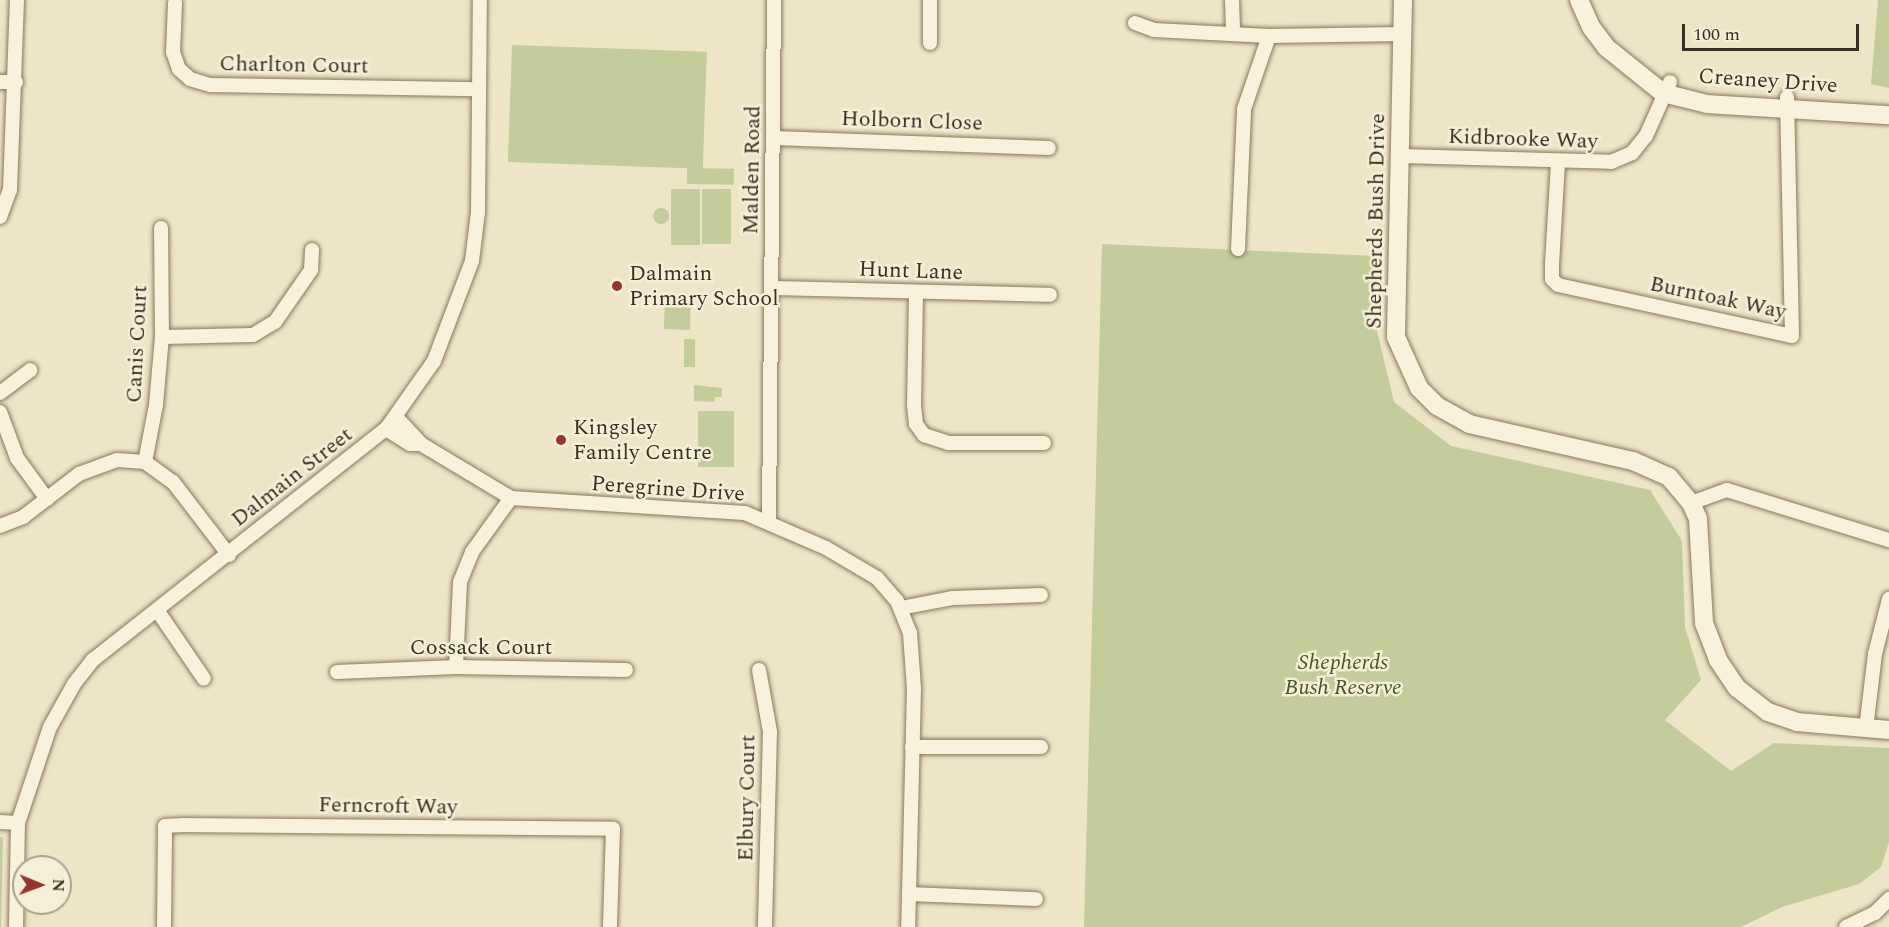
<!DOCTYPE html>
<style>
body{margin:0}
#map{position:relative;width:1889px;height:927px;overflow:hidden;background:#eee5c7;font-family:Spectral,serif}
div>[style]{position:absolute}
.green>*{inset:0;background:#c3cc9a;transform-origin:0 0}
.round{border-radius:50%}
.roads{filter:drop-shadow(0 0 2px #8a785c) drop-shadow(0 0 2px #8a785c)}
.minor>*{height:14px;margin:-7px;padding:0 7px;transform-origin:7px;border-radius:7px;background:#f9f2da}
.tertiary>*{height:18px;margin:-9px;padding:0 9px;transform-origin:9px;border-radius:9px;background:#f9f2da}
.dots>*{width:16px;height:16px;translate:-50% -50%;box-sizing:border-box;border:3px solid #f5efd6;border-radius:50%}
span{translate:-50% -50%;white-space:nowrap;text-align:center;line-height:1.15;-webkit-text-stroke:5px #f5efd6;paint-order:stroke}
.street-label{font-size:22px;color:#3a2f20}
.poi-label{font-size:22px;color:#3a2f20}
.left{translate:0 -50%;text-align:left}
.park-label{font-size:22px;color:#465627;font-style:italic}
.north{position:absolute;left:12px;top:855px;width:60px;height:60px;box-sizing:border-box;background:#f5efd6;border:2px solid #aaa28d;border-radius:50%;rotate:91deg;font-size:16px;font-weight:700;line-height:24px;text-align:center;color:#3a2f20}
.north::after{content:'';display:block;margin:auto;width:21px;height:27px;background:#98342d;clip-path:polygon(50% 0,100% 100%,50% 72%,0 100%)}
.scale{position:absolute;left:1682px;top:24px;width:177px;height:27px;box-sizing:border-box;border:3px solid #3a2f20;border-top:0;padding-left:8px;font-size:18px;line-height:21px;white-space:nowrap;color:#3a2f20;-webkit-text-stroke:4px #f5efd6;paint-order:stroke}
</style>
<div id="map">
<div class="green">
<i style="clip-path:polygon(1878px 0,1889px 0,1889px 88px,1871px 84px)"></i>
<i style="left:512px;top:45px;width:195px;height:117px;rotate:2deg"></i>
<i style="left:687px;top:168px;width:47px;height:16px;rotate:1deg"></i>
<i style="left:671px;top:189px;width:29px;height:56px"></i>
<i style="left:702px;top:189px;width:29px;height:55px"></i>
<i class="round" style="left:653px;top:208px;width:16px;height:16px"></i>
<i style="clip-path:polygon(1102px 244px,1377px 256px,1377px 331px,1394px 402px,1451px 446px,1650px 490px,1682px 541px,1685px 627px,1701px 680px,1665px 720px,1731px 771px,1774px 743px,1889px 748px,1889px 842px,1881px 867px,1859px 884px,1782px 907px,1741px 927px,1084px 927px)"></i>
<i style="left:665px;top:297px;width:26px;height:32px;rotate:2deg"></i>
<i style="left:684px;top:339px;width:11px;height:28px"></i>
<i style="clip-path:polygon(694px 385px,722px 388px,722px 397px,715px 397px,714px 402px,694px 401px)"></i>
<i style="left:698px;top:411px;width:36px;height:56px"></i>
<i style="clip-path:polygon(0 837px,3px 837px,1px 927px,0 927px)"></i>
</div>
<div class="roads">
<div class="minor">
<i style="left:1232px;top:0;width:32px;rotate:88deg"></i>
<i style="left:175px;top:3px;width:49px;rotate:92.3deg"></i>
<i style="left:173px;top:52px;width:18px;rotate:71deg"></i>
<i style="left:179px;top:69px;width:15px;rotate:42deg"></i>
<i style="left:190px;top:79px;width:21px;rotate:17deg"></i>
<i style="left:210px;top:85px;width:269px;rotate:0.9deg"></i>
<i style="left:1135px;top:23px;width:20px;rotate:20deg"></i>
<i style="left:1154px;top:30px;width:115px;rotate:3deg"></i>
<i style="left:1269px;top:36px;width:134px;rotate:-0.9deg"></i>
<i style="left:930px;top:43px;width:43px;rotate:-90deg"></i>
<i style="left:0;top:82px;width:16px"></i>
<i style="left:774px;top:138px;width:275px;rotate:2.1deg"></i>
<i style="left:1401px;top:156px;width:210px;rotate:1.6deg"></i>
<i style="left:1611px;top:162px;width:23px;rotate:-23deg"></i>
<i style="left:1632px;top:153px;width:22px;rotate:-51deg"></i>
<i style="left:1646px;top:136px;width:59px;rotate:-66deg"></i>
<i style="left:1558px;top:163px;width:102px;rotate:93.4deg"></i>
<i style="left:1552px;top:265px;width:14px;rotate:90deg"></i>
<i style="left:1552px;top:279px;width:8px;rotate:45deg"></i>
<i style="left:1558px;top:285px;width:239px;rotate:12.3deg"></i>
<i style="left:1792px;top:336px;width:239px;rotate:-91.2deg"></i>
<i style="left:0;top:217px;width:29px;rotate:-70deg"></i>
<i style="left:10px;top:190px;width:190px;rotate:-87.9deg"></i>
<i style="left:1238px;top:249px;width:140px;rotate:-87.5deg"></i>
<i style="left:1244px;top:109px;width:77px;rotate:-71.1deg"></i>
<i style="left:772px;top:288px;width:278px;rotate:1.4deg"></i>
<i style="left:916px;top:293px;width:112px;rotate:91deg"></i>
<i style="left:914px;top:405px;width:19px;rotate:84deg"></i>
<i style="left:916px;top:424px;width:14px;rotate:54deg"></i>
<i style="left:924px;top:435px;width:25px;rotate:18deg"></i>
<i style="left:948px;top:443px;width:96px"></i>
<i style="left:162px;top:337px;width:91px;rotate:-1.3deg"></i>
<i style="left:253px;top:335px;width:26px;rotate:-31deg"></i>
<i style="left:275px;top:322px;width:63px;rotate:-55.3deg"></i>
<i style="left:311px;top:270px;width:20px;rotate:-87deg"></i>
<i style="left:0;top:393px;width:38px;rotate:-37deg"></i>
<i style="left:0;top:412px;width:49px;rotate:69.7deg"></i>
<i style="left:17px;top:458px;width:51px;rotate:53.8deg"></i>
<i style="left:397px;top:418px;width:35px;rotate:47deg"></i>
<i style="left:386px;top:429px;width:28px;rotate:32deg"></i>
<i style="left:410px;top:444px;width:11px"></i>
<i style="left:421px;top:444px;width:105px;rotate:31deg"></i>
<i style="left:511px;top:498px;width:234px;rotate:3.7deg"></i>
<i style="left:745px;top:513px;width:88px;rotate:23.4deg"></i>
<i style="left:826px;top:548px;width:59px;rotate:30.5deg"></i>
<i style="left:877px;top:578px;width:30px;rotate:49deg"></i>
<i style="left:897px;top:601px;width:35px;rotate:68deg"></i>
<i style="left:910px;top:633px;width:56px;rotate:85.9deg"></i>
<i style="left:914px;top:689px;width:238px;rotate:91.4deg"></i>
<i style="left:145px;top:462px;width:58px;rotate:-79.1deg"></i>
<i style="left:156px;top:405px;width:68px;rotate:-85deg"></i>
<i style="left:162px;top:337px;width:109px;rotate:-90.5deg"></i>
<i style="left:1691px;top:503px;width:38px;rotate:-20deg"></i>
<i style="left:1727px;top:490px;width:170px;rotate:17.2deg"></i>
<i style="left:769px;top:520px;width:520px;rotate:-89.45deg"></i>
<i style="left:0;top:526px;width:25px;rotate:-21deg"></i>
<i style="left:23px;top:517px;width:71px;rotate:-37.5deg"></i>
<i style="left:79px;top:474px;width:40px;rotate:-20.2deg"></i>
<i style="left:117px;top:460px;width:28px;rotate:4deg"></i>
<i style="left:145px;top:462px;width:34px;rotate:36deg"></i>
<i style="left:173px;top:482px;width:92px;rotate:52.5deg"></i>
<i style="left:901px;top:608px;width:53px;rotate:-10.9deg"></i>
<i style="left:953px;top:598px;width:88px;rotate:-2deg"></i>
<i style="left:157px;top:610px;width:83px;rotate:55.7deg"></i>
<i style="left:456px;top:667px;width:85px;rotate:-87.3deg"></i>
<i style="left:460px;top:582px;width:32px;rotate:-68deg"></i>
<i style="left:472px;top:552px;width:67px;rotate:-54.2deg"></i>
<i style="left:759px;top:670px;width:63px;rotate:79.9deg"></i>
<i style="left:770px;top:732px;width:195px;rotate:91.5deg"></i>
<i style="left:337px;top:672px;width:119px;rotate:-2.4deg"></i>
<i style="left:456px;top:667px;width:170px;rotate:1deg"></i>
<i style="left:1866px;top:729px;width:76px;rotate:-83.2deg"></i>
<i style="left:1875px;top:654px;width:57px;rotate:-75.7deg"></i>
<i style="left:912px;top:747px;width:129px"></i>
<i style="left:0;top:822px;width:18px;rotate:3deg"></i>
<i style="left:909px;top:894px;width:127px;rotate:2.3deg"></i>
<i style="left:16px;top:927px;width:104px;rotate:-88.9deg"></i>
<i style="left:18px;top:823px;width:101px;rotate:-71.6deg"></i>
<i style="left:50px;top:727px;width:49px;rotate:-60.8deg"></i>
<i style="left:74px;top:684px;width:31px;rotate:-52deg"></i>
<i style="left:93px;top:660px;width:373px;rotate:-38.3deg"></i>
<i style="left:386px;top:429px;width:83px;rotate:-54.8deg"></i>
<i style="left:434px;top:361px;width:107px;rotate:-69.2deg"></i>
<i style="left:472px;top:261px;width:49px;rotate:-83deg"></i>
<i style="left:478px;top:212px;width:212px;rotate:-89.5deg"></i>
<i style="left:164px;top:927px;width:101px;rotate:-89.4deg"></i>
<i style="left:165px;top:826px;width:19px;rotate:-3deg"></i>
<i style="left:184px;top:825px;width:429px;rotate:0.5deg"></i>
<i style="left:613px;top:829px;width:98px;rotate:91.8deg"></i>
<i style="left:1846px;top:927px;width:32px;rotate:-26deg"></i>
<i style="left:1875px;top:913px;width:20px;rotate:-45deg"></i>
</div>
<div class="tertiary">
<i style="left:1403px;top:0;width:337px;rotate:91.2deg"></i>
<i style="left:1396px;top:337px;width:56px;rotate:65.7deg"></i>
<i style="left:1419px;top:388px;width:25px;rotate:45deg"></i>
<i style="left:1437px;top:406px;width:37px;rotate:29deg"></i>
<i style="left:1469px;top:424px;width:168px;rotate:12.7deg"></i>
<i style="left:1633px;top:461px;width:39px;rotate:24deg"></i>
<i style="left:1669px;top:477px;width:34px;rotate:50deg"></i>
<i style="left:1691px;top:503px;width:17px;rotate:66deg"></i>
<i style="left:1698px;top:519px;width:104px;rotate:86.7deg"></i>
<i style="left:1704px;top:623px;width:40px;rotate:69deg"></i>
<i style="left:1718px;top:660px;width:34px;rotate:56deg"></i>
<i style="left:1737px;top:688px;width:39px;rotate:38deg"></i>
<i style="left:1768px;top:712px;width:31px;rotate:19deg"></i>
<i style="left:1797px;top:722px;width:92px;rotate:5deg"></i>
<i style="left:1579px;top:0;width:30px;rotate:66deg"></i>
<i style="left:1591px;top:27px;width:26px;rotate:53deg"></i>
<i style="left:1607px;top:48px;width:72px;rotate:38.8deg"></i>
<i style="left:1663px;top:93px;width:45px;rotate:14deg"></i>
<i style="left:1707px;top:104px;width:182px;rotate:3.5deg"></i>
</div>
</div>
<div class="dots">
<i style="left:617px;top:286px;background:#98342d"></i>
<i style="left:561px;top:440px;background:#98342d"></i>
</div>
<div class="street-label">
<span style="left:294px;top:65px;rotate:1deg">Charlton Court</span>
<span style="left:1768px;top:81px;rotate:4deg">Creaney Drive</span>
<span style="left:912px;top:121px;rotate:2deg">Holborn Close</span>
<span style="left:1523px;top:139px;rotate:2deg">Kidbrooke Way</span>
<span style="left:752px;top:170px;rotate:-89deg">Malden Road</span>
<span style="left:1376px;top:221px;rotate:-89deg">Shepherds Bush Drive</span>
<span style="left:911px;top:271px;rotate:2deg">Hunt Lane</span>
<span style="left:1718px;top:298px;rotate:12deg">Burntoak Way</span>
<span style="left:137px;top:344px;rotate:-87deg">Canis Court</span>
<span style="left:292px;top:477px;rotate:-38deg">Dalmain Street</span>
<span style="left:668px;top:489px;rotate:4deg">Peregrine Drive</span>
<span style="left:481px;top:648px">Cossack Court</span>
<span style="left:747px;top:798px;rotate:-89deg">Elbury Court</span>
<span style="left:388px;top:806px;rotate:1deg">Ferncroft Way</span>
</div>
<div class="poi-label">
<span class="left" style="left:629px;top:286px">Dalmain<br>Primary School</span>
<span class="left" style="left:573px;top:440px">Kingsley<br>Family Centre</span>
</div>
<div class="park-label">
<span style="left:1343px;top:675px">Shepherds<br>Bush Reserve</span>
</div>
<div class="north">N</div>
<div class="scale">100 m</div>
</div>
